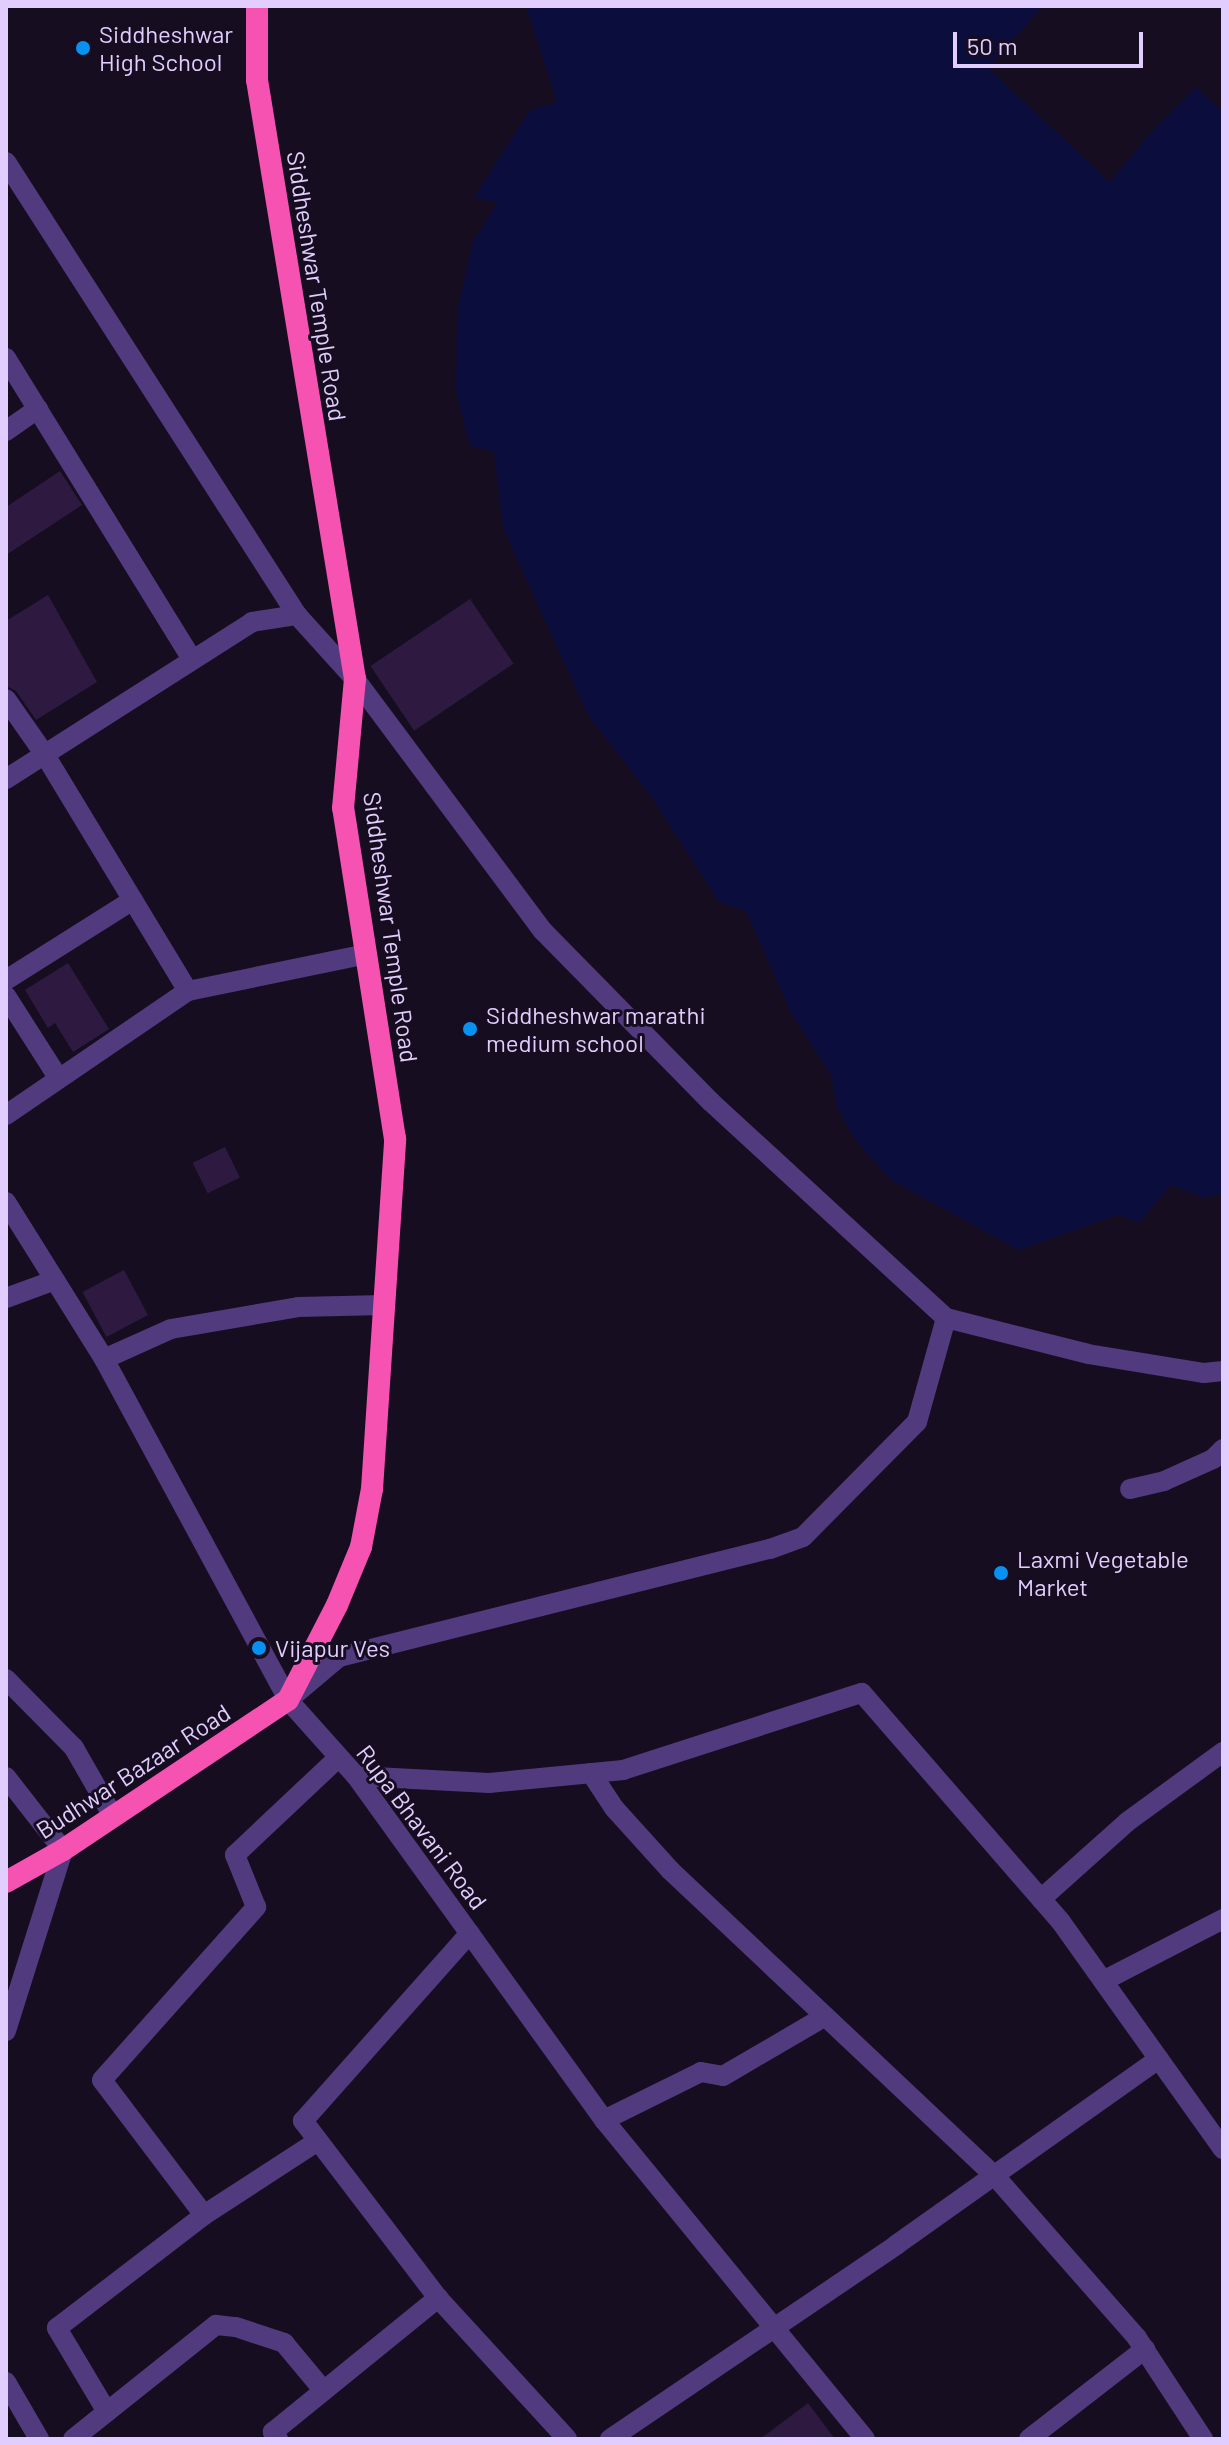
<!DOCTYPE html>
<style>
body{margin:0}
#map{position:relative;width:1229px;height:2445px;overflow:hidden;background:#160d20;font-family:Barlow,sans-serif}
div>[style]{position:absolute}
.water>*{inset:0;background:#0b0d3c}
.building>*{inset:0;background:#2e1a40;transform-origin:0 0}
.minor>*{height:20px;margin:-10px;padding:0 10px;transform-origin:10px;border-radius:10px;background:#513a7e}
.tertiary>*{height:20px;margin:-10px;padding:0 10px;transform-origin:10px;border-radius:10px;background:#513a7e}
.trunk>*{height:22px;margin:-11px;padding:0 11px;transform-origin:11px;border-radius:11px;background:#f552b2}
.dots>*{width:22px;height:22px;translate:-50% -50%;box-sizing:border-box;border:4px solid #160d20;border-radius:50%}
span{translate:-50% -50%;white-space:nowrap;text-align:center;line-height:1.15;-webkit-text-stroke:6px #160d20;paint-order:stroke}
.poi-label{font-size:24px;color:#e2cefe}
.left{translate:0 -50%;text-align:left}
.street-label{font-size:24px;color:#e2cefe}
.frame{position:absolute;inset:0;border:8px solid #e2cefe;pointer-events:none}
.scale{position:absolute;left:953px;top:32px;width:190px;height:36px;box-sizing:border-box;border:4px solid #e2cefe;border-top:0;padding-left:10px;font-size:24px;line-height:28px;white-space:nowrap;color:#e2cefe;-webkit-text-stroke:6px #160d20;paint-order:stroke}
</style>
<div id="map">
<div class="water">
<i style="clip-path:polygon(532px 6px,1043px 6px,988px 68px,1110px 182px,1150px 133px,1196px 87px,1223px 112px,1223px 1193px,1204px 1198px,1171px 1185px,1140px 1222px,1117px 1215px,1019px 1250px,891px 1180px,856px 1141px,837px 1107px,831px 1075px,791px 1013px,746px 911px,719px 902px,650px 795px,588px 715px,503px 528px,494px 451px,470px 446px,456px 393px,457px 312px,473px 242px,497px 203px,474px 197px,530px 110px,557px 102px,527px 9px)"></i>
</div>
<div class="building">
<i style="clip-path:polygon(60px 471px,82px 505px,6px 555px,6px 507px)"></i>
<i style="clip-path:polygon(48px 595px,97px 682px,36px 720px,16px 691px,6px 686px,6px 621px)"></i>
<i style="left:470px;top:599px;width:78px;height:120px;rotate:56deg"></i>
<i style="clip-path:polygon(68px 963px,109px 1029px,73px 1052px,55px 1023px,48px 1028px,25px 990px)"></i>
<i style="left:225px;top:1147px;width:34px;height:36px;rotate:64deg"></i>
<i style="left:124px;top:1270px;width:51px;height:47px;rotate:62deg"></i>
<i style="clip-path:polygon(808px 2403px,835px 2439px,760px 2439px)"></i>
</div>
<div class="minor">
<i style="left:6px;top:162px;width:538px;rotate:57.28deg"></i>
<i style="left:6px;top:358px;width:354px;rotate:58.3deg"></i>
<i style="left:6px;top:431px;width:39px;rotate:-35deg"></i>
<i style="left:6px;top:699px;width:68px;rotate:55.1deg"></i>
<i style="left:45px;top:755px;width:276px;rotate:58.8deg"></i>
<i style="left:6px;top:980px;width:150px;rotate:-32.2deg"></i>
<i style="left:6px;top:996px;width:98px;rotate:57.4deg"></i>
<i style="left:6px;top:1115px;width:220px;rotate:-34.3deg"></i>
<i style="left:188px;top:991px;width:182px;rotate:-11.7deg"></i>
<i style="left:6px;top:1202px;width:185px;rotate:58deg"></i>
<i style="left:104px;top:1359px;width:387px;rotate:61.6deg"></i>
<i style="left:288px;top:1700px;width:67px;rotate:-40.1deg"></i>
<i style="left:339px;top:1657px;width:444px;rotate:-14.1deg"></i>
<i style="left:770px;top:1549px;width:35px;rotate:-20deg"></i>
<i style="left:803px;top:1537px;width:162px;rotate:-45.3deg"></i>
<i style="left:917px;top:1422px;width:108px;rotate:-74.4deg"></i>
<i style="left:6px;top:1298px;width:52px;rotate:-20.2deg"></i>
<i style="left:104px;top:1359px;width:73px;rotate:-24.1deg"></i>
<i style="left:171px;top:1329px;width:129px;rotate:-9.8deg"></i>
<i style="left:298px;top:1307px;width:86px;rotate:-1.3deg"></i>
<i style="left:1130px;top:1489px;width:35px;rotate:-13deg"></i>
<i style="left:1164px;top:1481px;width:54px;rotate:-24.2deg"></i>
<i style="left:1213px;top:1459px;width:14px;rotate:-45deg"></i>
<i style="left:6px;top:1679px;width:97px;rotate:45.4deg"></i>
<i style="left:74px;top:1748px;width:78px;rotate:60.2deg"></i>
<i style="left:591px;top:1773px;width:42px;rotate:56.7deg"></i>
<i style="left:614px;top:1808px;width:84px;rotate:47.9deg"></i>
<i style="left:670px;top:1870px;width:445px;rotate:43.3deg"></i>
<i style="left:994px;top:2175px;width:217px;rotate:48.7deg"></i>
<i style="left:1137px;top:2338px;width:121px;rotate:56.8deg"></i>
<i style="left:356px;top:1776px;width:133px;rotate:3deg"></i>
<i style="left:489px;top:1783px;width:135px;rotate:-5.5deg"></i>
<i style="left:623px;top:1770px;width:251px;rotate:-17.9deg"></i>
<i style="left:862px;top:1693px;width:303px;rotate:49deg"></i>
<i style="left:1061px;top:1922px;width:279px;rotate:54.5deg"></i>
<i style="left:6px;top:1777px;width:93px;rotate:52deg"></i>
<i style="left:63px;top:1850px;width:190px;rotate:107.5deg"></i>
<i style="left:1041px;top:1899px;width:115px;rotate:-41.8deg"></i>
<i style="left:1127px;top:1822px;width:119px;rotate:-36.1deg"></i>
<i style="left:1103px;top:1981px;width:135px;rotate:-27.3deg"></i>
<i style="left:604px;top:2120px;width:108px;rotate:-26.3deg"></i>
<i style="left:701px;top:2072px;width:22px;rotate:10deg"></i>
<i style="left:723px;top:2076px;width:117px;rotate:-30.3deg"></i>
<i style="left:204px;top:2215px;width:136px;rotate:-33deg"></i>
<i style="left:438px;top:2298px;width:223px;rotate:-127.3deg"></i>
<i style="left:303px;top:2121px;width:251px;rotate:-48.4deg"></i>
<i style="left:6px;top:2382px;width:66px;rotate:59.9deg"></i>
<i style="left:107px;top:2412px;width:98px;rotate:-120.8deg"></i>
<i style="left:57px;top:2328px;width:185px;rotate:-37.5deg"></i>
<i style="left:204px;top:2215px;width:169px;rotate:-127.1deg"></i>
<i style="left:102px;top:2080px;width:232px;rotate:-48.3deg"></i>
<i style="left:256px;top:1907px;width:56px;rotate:-112deg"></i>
<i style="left:235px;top:1855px;width:141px;rotate:-43.3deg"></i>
<i style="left:73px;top:2439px;width:183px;rotate:-38.6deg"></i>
<i style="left:216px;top:2325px;width:20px;rotate:6deg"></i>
<i style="left:236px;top:2327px;width:51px;rotate:18.4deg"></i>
<i style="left:284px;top:2343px;width:62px;rotate:50.2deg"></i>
<i style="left:278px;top:2439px;width:9px;rotate:-126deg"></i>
<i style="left:273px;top:2432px;width:213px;rotate:-39.1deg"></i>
<i style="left:438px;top:2298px;width:191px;rotate:47.5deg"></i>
<i style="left:610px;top:2439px;width:346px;rotate:-34.1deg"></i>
<i style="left:896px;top:2245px;width:322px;rotate:-35.3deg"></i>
<i style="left:1029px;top:2439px;width:147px;rotate:-37.8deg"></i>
</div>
<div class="tertiary">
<i style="left:6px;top:779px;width:292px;rotate:-32.5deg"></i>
<i style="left:252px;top:622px;width:46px;rotate:-8.8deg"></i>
<i style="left:297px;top:615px;width:86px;rotate:47.8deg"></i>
<i style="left:355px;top:679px;width:314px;rotate:53.3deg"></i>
<i style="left:543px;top:931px;width:240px;rotate:45.5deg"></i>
<i style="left:711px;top:1102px;width:319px;rotate:42.6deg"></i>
<i style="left:946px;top:1318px;width:146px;rotate:14.2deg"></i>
<i style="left:1088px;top:1354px;width:118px;rotate:9.3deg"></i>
<i style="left:1204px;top:1373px;width:19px;rotate:-6deg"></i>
<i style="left:288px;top:1700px;width:102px;rotate:48.2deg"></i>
<i style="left:356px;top:1776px;width:424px;rotate:54.2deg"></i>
<i style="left:604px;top:2120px;width:412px;rotate:50.7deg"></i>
</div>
<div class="trunk">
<i style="left:6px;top:1882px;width:65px;rotate:-29.3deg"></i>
<i style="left:63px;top:1850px;width:270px;rotate:-33.7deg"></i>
<i style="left:288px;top:1700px;width:107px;rotate:-62.7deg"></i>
<i style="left:337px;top:1605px;width:63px;rotate:-67.5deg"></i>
<i style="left:361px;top:1547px;width:59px;rotate:-79.3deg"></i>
<i style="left:372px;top:1489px;width:351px;rotate:-86.2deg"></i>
<i style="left:395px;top:1139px;width:335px;rotate:-98.9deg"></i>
<i style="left:343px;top:808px;width:130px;rotate:-84.7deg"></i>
<i style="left:355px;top:679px;width:607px;rotate:-99.29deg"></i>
<i style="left:257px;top:80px;width:74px;rotate:-90deg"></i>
</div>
<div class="dots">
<i style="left:83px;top:48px;background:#0791f1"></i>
<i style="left:470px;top:1029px;background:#0791f1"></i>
<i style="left:1001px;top:1573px;background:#0791f1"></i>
<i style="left:259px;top:1648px;background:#0791f1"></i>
</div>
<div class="poi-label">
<span class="left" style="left:99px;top:48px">Siddheshwar<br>High School</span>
<span class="left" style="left:486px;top:1029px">Siddheshwar marathi<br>medium school</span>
<span class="left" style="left:1017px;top:1573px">Laxmi Vegetable<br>Market</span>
<span class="left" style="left:275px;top:1648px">Vijapur Ves</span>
</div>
<div class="street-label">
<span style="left:317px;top:286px;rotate:81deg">Siddheshwar Temple Road</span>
<span style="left:391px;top:927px;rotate:82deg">Siddheshwar Temple Road</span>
<span style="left:133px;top:1771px;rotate:-33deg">Budhwar Bazaar Road</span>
<span style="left:422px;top:1827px;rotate:53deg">Rupa Bhavani Road</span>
</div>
<div class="frame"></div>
<div class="scale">50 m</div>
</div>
